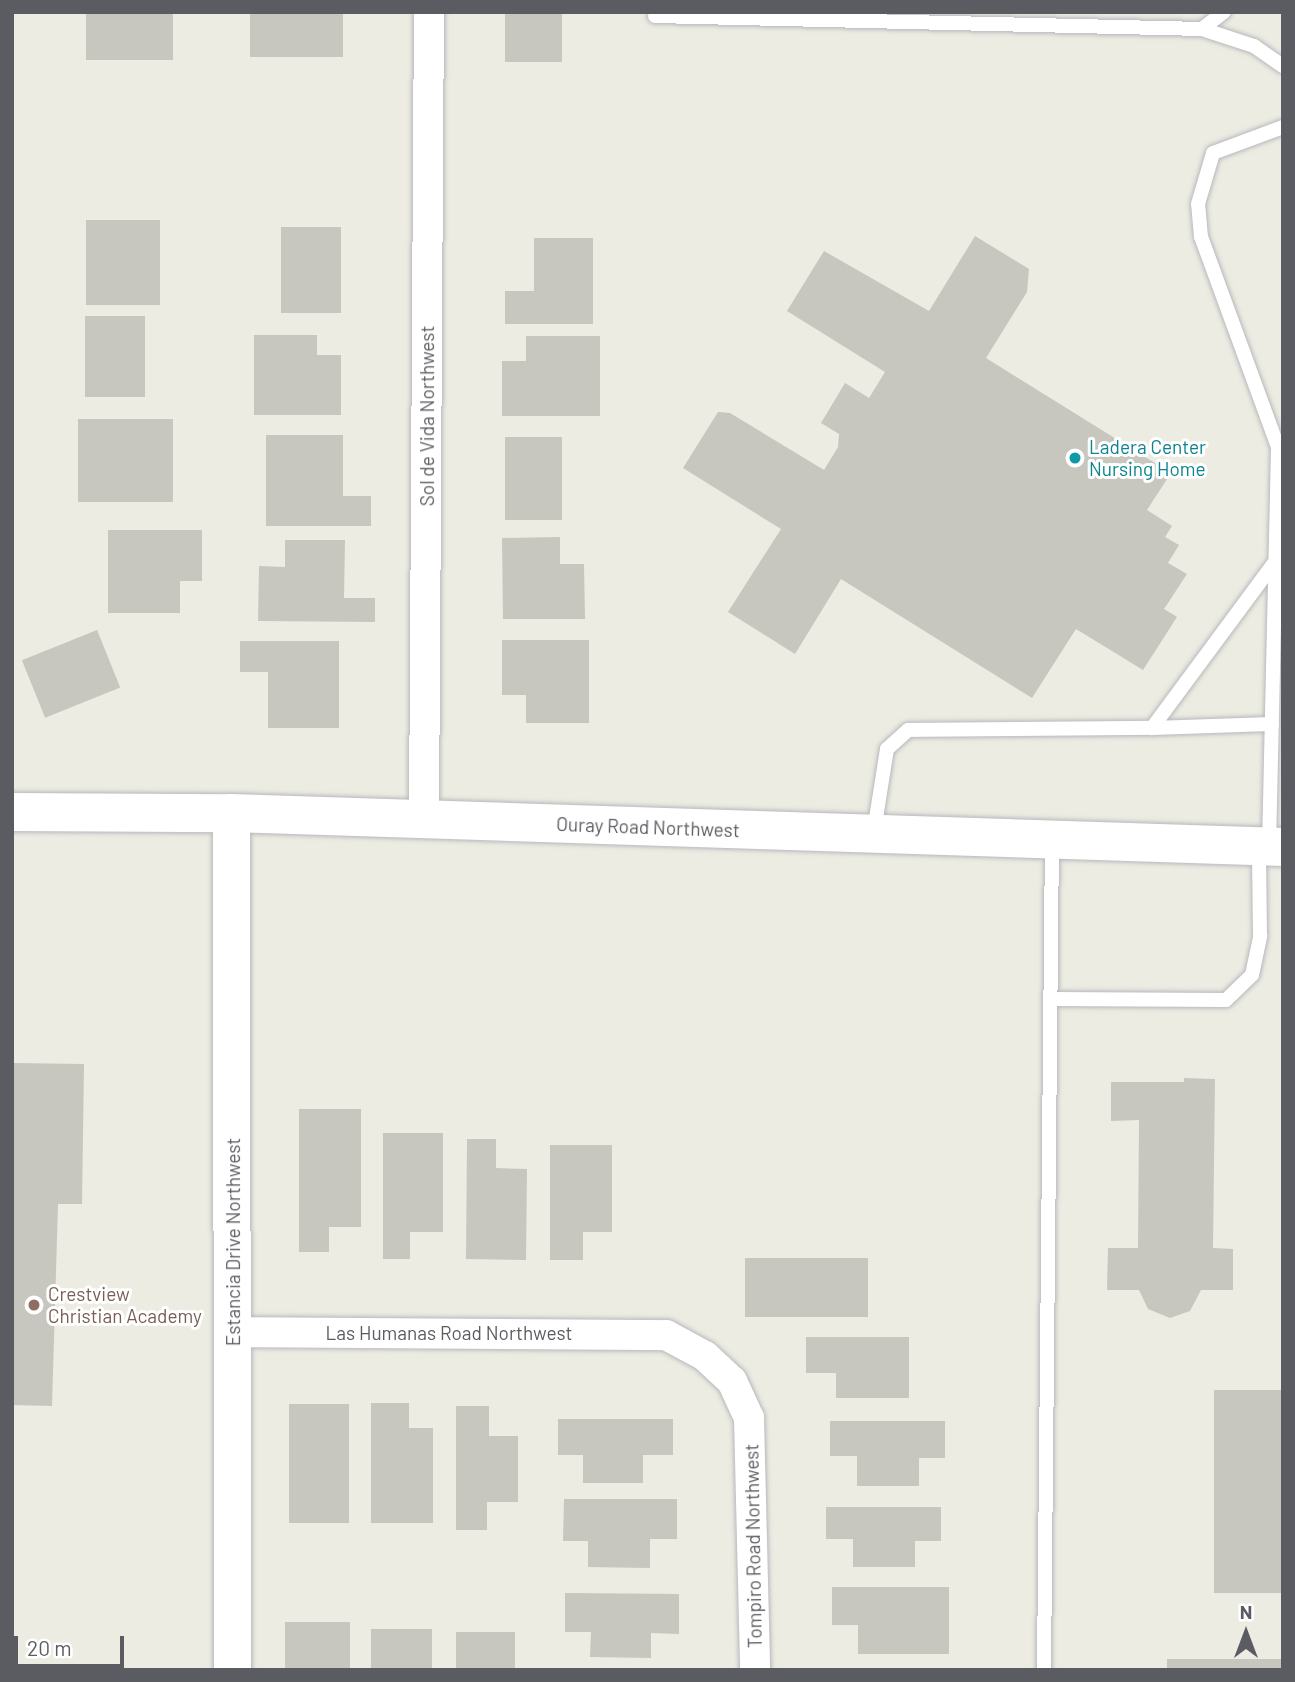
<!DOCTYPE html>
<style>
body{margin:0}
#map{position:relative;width:1295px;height:1682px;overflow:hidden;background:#ecece2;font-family:Barlow,sans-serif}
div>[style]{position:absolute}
.building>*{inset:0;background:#c7c6bf;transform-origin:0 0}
.roads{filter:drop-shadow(0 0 2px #b7b8bd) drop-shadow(0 0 2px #b7b8bd)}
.service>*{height:14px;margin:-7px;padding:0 7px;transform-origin:7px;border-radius:7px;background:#fff}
.minor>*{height:30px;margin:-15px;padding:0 15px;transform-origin:15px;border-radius:15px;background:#fff}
.tertiary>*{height:37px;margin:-18.5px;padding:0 18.5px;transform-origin:18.5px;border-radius:18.5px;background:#fff}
.secondary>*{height:38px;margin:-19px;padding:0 19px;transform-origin:19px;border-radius:19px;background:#fff}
.dots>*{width:19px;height:19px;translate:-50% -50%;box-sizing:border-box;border:4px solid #fff;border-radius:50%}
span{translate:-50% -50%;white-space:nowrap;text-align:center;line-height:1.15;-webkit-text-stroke:6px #fff;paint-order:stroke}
.street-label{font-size:19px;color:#5a5c61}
.culture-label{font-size:19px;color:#0d838f}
.left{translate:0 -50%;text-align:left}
.education-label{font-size:19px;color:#785e54}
.frame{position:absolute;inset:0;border:14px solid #5a5c61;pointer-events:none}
.north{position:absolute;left:1211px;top:1598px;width:70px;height:70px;-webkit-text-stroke:5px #fff;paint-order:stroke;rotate:0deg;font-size:19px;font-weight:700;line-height:28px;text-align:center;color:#5a5c61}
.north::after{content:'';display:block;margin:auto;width:24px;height:32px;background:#5a5c61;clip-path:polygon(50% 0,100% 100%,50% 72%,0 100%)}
.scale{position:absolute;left:14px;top:1636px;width:110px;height:32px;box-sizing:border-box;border:4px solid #5a5c61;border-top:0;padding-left:9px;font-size:21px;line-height:24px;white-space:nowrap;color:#5a5c61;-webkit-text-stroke:5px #fff;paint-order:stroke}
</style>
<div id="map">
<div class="building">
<i style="left:86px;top:12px;width:87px;height:48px"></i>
<i style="left:250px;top:12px;width:93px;height:45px"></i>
<i style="left:505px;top:12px;width:57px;height:50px"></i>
<i style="left:86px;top:220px;width:74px;height:85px"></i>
<i style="left:281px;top:227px;width:60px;height:86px"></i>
<i style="clip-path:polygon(975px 236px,1029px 269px,1027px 292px,986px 358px,1171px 473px,1147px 510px,1172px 526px,1165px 537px,1179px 545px,1168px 563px,1187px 574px,1164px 609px,1177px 617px,1143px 670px,1076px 629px,1032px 698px,841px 579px,795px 654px,728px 612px,781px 529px,683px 468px,718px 412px,730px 413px,824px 470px,838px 447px,839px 434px,821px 423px,845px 383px,869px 398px,885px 372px,787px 311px,824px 251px,929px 311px)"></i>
<i style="clip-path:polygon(534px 238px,593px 238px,593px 324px,505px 324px,505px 291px,534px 291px)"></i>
<i style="left:85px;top:316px;width:60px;height:81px"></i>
<i style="clip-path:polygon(254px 335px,317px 335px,317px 355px,341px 355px,341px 415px,254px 415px)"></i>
<i style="clip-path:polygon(526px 336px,600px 336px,600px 416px,502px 416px,502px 361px,526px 361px)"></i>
<i style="left:78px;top:419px;width:95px;height:83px"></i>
<i style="clip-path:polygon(266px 435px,343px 435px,343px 496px,371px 496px,371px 526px,266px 526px)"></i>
<i style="left:505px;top:437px;width:57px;height:83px"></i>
<i style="clip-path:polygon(108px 530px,202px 530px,202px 581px,180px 581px,180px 613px,108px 613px)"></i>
<i style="clip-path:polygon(560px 537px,560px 564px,584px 564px,585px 619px,503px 619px,502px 538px)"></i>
<i style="clip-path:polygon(285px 540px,345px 540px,344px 598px,375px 598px,375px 622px,258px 621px,259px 566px,285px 567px)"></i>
<i style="left:97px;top:630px;width:62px;height:81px;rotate:68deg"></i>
<i style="clip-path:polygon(502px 640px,589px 640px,589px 723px,526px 723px,526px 695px,502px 695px)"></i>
<i style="clip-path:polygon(240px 641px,339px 641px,339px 728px,268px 728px,268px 672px,240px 672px)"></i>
<i style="clip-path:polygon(12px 1063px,84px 1064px,82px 1204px,58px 1204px,52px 1406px,12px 1405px)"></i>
<i style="clip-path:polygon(1184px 1078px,1215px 1079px,1213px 1248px,1233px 1249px,1233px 1290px,1201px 1290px,1190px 1311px,1170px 1318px,1148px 1309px,1139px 1290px,1107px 1290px,1108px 1248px,1138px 1248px,1139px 1120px,1111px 1121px,1111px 1082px,1184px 1082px)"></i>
<i style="clip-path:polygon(299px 1109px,361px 1109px,361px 1227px,329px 1227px,329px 1252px,299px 1252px)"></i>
<i style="clip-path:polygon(383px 1133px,443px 1133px,443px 1232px,410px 1232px,410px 1259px,383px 1259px)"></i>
<i style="clip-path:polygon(467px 1139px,496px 1139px,496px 1168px,527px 1169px,526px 1260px,466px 1259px)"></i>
<i style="clip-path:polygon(550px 1145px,612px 1145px,612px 1232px,583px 1232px,583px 1260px,550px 1260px)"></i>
<i style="left:745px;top:1258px;width:123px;height:59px"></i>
<i style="clip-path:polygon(806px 1337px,909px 1337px,909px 1398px,836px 1398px,836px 1373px,806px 1373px)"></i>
<i style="left:1214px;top:1390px;width:69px;height:203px"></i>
<i style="clip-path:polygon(371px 1403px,409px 1403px,409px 1428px,433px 1428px,433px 1523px,371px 1523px)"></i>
<i style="left:289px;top:1404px;width:60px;height:119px"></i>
<i style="clip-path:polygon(456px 1406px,489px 1406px,489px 1436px,518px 1436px,518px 1502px,487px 1502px,487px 1530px,456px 1530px)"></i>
<i style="clip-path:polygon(558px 1419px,673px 1419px,673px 1455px,643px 1455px,643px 1483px,583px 1483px,583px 1455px,558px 1455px)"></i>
<i style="clip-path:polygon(830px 1421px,945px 1421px,945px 1458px,919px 1458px,919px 1486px,857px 1486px,857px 1456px,830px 1456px)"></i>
<i style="clip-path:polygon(564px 1499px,677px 1499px,677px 1539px,650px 1539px,650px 1568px,588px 1567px,588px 1541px,563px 1541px)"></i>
<i style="clip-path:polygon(826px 1507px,941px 1507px,941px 1541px,915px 1541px,915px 1567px,853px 1567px,853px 1539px,826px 1539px)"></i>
<i style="clip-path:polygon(832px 1587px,949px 1587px,949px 1654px,858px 1654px,858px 1625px,832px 1625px)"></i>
<i style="clip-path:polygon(565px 1593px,679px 1594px,679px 1634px,651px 1633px,651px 1658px,590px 1657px,591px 1632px,565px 1632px)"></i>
<i style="left:285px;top:1622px;width:65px;height:48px"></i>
<i style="left:371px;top:1629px;width:61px;height:41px"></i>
<i style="left:456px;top:1632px;width:59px;height:38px"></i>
<i style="left:1167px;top:1659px;width:116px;height:11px"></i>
</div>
<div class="roads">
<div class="service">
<i style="left:655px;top:16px;width:547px;rotate:1.36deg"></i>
<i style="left:1202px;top:29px;width:55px;rotate:18.1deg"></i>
<i style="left:1254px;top:46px;width:35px;rotate:35deg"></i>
<i style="left:1202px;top:29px;width:28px;rotate:-38deg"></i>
<i style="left:1152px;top:728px;width:120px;rotate:-1.9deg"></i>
<i style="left:874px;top:831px;width:83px;rotate:-81deg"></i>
<i style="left:887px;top:749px;width:28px;rotate:-42deg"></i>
<i style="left:908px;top:730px;width:244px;rotate:-0.5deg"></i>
<i style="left:1152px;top:728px;width:207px;rotate:-53.5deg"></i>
<i style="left:1269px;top:846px;width:399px;rotate:-88.7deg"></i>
<i style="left:1278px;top:447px;width:224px;rotate:-110.1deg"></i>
<i style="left:1201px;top:237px;width:33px;rotate:-95deg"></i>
<i style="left:1198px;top:204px;width:53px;rotate:-73.6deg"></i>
<i style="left:1213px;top:153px;width:75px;rotate:-20.4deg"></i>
<i style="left:1052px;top:999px;width:174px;rotate:0.3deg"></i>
<i style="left:1226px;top:1000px;width:36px;rotate:-44deg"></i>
<i style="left:1252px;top:975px;width:40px;rotate:-78deg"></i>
<i style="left:1260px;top:936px;width:88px;rotate:-90.7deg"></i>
<i style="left:1044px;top:1670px;width:828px;rotate:-89.45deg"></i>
</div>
<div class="minor">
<i style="left:424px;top:819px;width:807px;rotate:-89.65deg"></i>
<i style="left:233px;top:1332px;width:433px;rotate:0.4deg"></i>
<i style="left:666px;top:1335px;width:44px;rotate:28.3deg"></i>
<i style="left:705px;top:1356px;width:37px;rotate:43deg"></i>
<i style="left:732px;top:1381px;width:41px;rotate:65.3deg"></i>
<i style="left:749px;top:1418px;width:252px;rotate:88.6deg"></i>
</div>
<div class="tertiary">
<i style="left:231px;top:813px;width:857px;rotate:89.93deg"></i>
</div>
<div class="secondary">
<i style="left:12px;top:812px;width:219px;rotate:0.3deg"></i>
<i style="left:231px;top:813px;width:1053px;rotate:1.85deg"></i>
</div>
</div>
<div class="dots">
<i style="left:1075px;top:458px;background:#0f9aa8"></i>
<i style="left:34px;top:1305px;background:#8d6e63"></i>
</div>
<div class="street-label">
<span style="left:427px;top:416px;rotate:-90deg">Sol de Vida Northwest</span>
<span style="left:648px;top:827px;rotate:2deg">Ouray Road Northwest</span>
<span style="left:233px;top:1242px;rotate:-90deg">Estancia Drive Northwest</span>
<span style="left:449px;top:1333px">Las Humanas Road Northwest</span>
<span style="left:753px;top:1546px;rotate:-91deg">Tompiro Road Northwest</span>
</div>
<div class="culture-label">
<span class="left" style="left:1089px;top:458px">Ladera Center<br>Nursing Home</span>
</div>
<div class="education-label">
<span class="left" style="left:48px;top:1305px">Crestview<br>Christian Academy</span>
</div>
<div class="frame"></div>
<div class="north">N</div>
<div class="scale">20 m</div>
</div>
